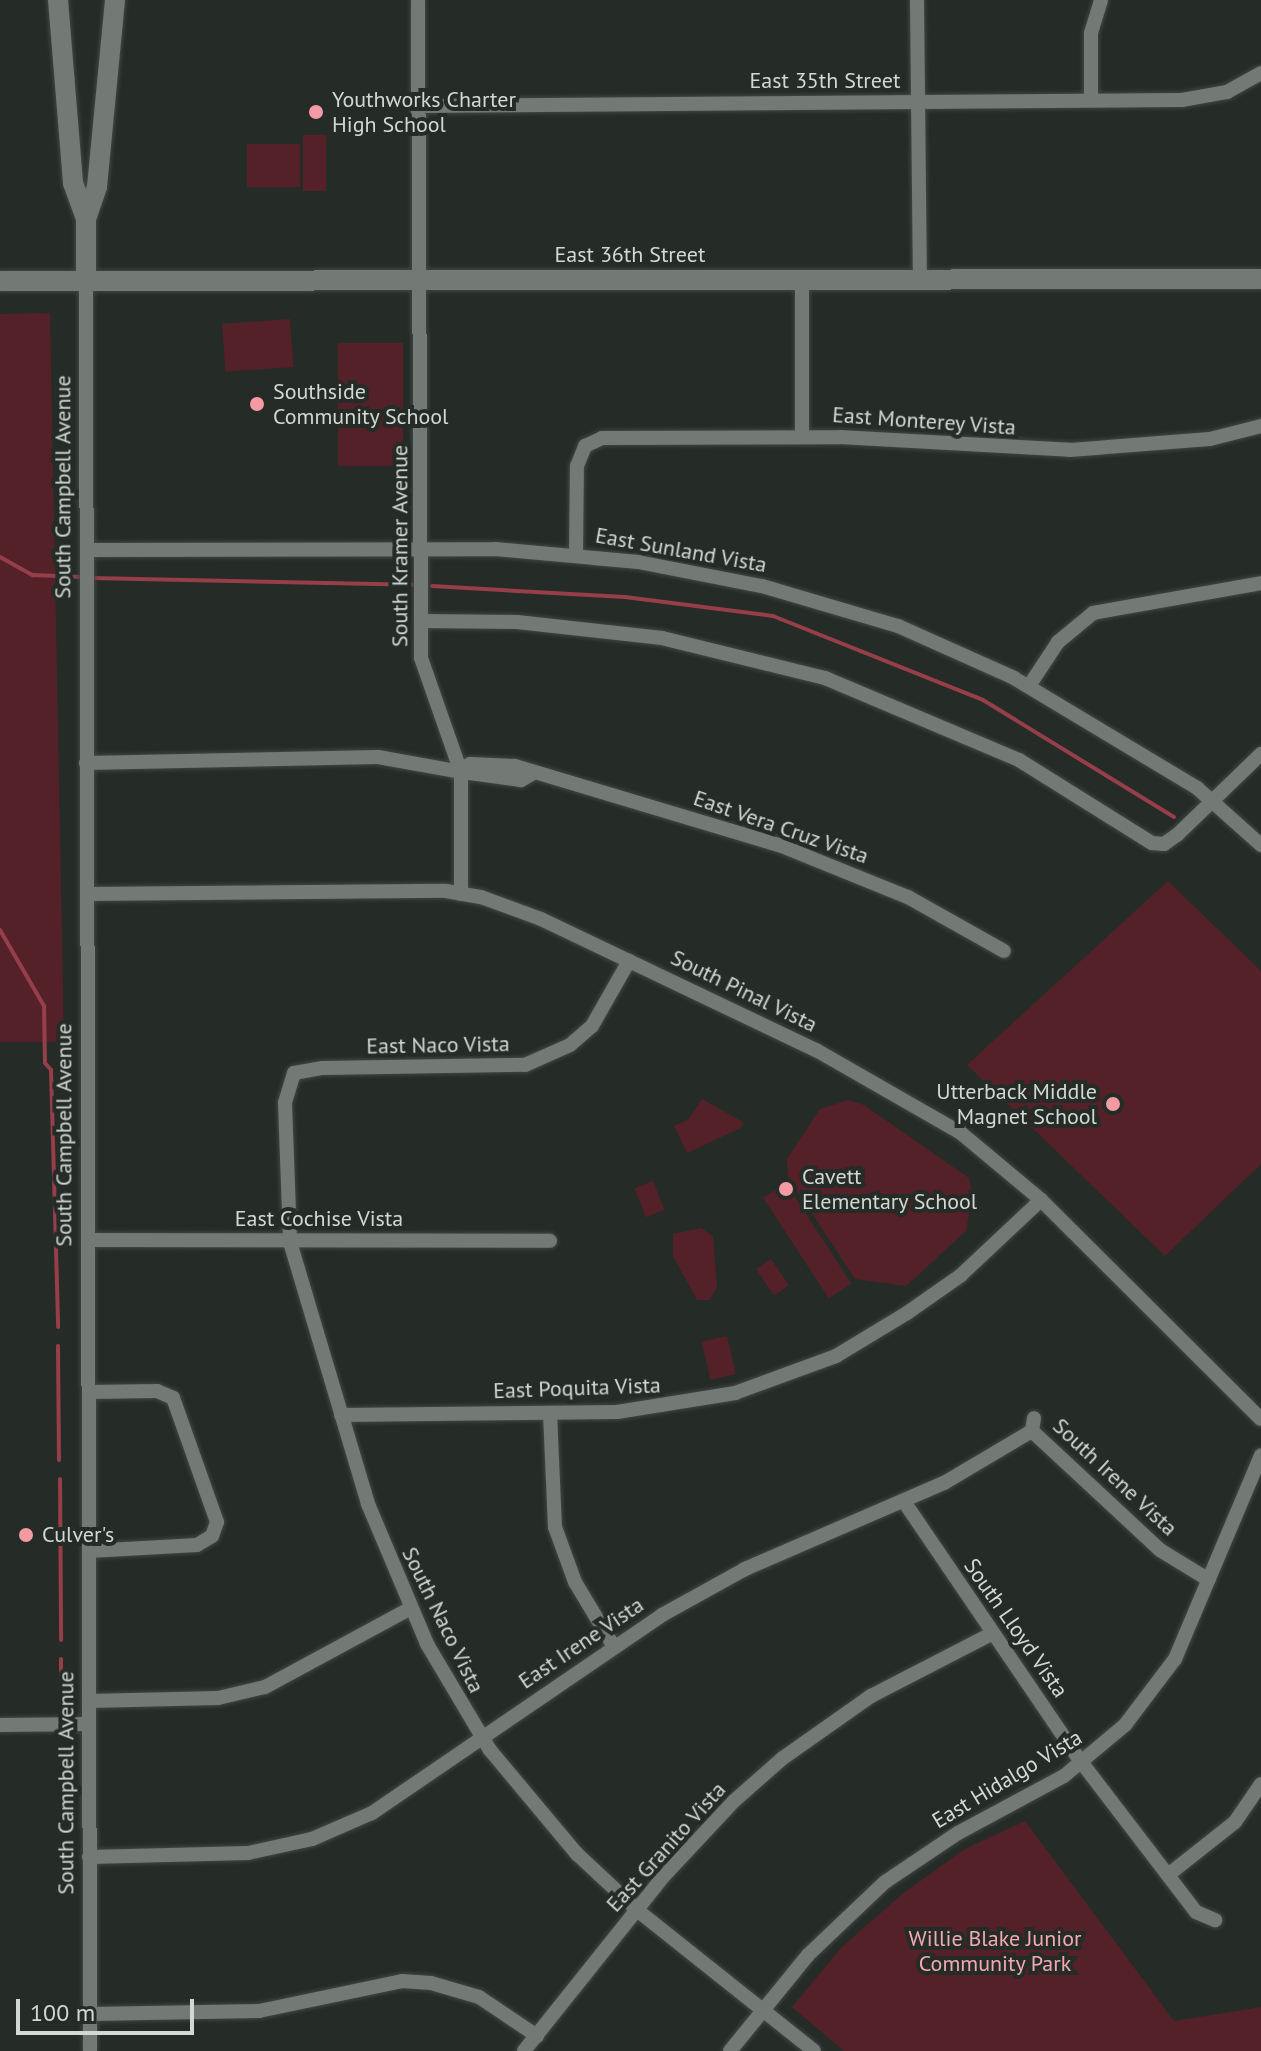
<!DOCTYPE html>
<style>
body{margin:0}
#map{position:relative;width:1261px;height:2051px;overflow:hidden;background:#252b27;font-family:"PT Sans",sans-serif}
div>[style]{position:absolute}
.green>*{inset:0;background:#552128;transform-origin:0 0}
.stream>*{height:4px;margin:-2px;padding:0 2px;transform-origin:2px;border-radius:2px;background:#963e4a}
.roads{filter:drop-shadow(0 0 2px #414743) drop-shadow(0 0 2px #414743)}
.street>*{height:14px;margin:-7px;padding:0 7px;transform-origin:7px;border-radius:7px;background:#737a75}
.secondary>*{height:20px;margin:-10px;padding:0 10px;transform-origin:10px;border-radius:10px;background:#737a75}
.dots>*{width:22px;height:22px;translate:-50% -50%;box-sizing:border-box;border:4px solid #252b27;border-radius:50%}
span{translate:-50% -50%;white-space:nowrap;text-align:center;line-height:1.15;-webkit-text-stroke:8px #252b27;paint-order:stroke}
.street-label{font-size:22px;color:#d4d8d5}
.poi-label{font-size:22px;color:#d4d8d5}
.left{translate:0 -50%;text-align:left}
.right{translate:-100% -50%;text-align:right}
.park-label{font-size:22px;color:#f4a9af}
.scale{position:absolute;left:16px;top:1999px;width:178px;height:36px;box-sizing:border-box;border:4px solid #d4d8d5;border-top:0;padding-left:10px;font-size:24px;line-height:28px;white-space:nowrap;color:#d4d8d5;-webkit-text-stroke:6px #252b27;paint-order:stroke}
</style>
<div id="map">
<div class="green">
<i style="left:303px;top:135px;width:23px;height:56px"></i>
<i style="left:247px;top:144px;width:53px;height:43px"></i>
<i style="clip-path:polygon(50px 313px,64px 1042px,0 1042px,0 314px)"></i>
<i style="left:290px;top:319px;width:48px;height:68px;rotate:86deg"></i>
<i style="left:338px;top:343px;width:65px;height:123px"></i>
<i style="clip-path:polygon(1168px 881px,1261px 971px,1261px 1164px,1165px 1256px,967px 1065px)"></i>
<i style="clip-path:polygon(702px 1099px,743px 1122px,741px 1128px,687px 1153px,674px 1126px,688px 1120px)"></i>
<i style="clip-path:polygon(848px 1100px,864px 1105px,969px 1178px,972px 1196px,966px 1231px,906px 1286px,855px 1279px,788px 1177px,787px 1159px,820px 1109px)"></i>
<i style="left:653px;top:1181px;width:31px;height:20px;rotate:68deg"></i>
<i style="left:786px;top:1183px;width:120px;height:27px;rotate:57deg"></i>
<i style="clip-path:polygon(701px 1228px,713px 1236px,717px 1287px,710px 1300px,697px 1300px,673px 1256px,673px 1234px)"></i>
<i style="left:771px;top:1259px;width:32px;height:18px;rotate:56deg"></i>
<i style="left:727px;top:1336px;width:39px;height:26px;rotate:77deg"></i>
<i style="clip-path:polygon(1025px 1821px,1174px 2021px,1261px 2007px,1261px 2051px,844px 2051px,792px 2007px,841px 1948px,901px 1895px,965px 1849px)"></i>
</div>
<div class="stream">
<i style="left:0;top:557px;width:38px;rotate:29deg"></i>
<i style="left:33px;top:575px;width:49px;rotate:2.3deg"></i>
<i style="left:91px;top:578px;width:321px;rotate:1.2deg"></i>
<i style="left:432px;top:586px;width:193px;rotate:3.3deg"></i>
<i style="left:625px;top:597px;width:149px;rotate:7.3deg"></i>
<i style="left:773px;top:616px;width:226px;rotate:21.8deg"></i>
<i style="left:983px;top:700px;width:224px;rotate:31.5deg"></i>
<i style="left:0;top:930px;width:88px;rotate:59.9deg"></i>
<i style="left:44px;top:1006px;width:57px;rotate:89deg"></i>
<i style="left:45px;top:1063px;width:9px;rotate:49deg"></i>
<i style="left:51px;top:1070px;width:257px;rotate:88.4deg"></i>
<i style="left:58px;top:1346px;width:114px;rotate:89.5deg"></i>
<i style="left:60px;top:1479px;width:161px;rotate:89.6deg"></i>
<i style="left:61px;top:1659px;width:21px;rotate:90deg"></i>
</div>
<div class="roads">
<div class="street">
<i style="left:418px;top:0;width:658px;rotate:89.74deg"></i>
<i style="left:421px;top:658px;width:121px;rotate:70.7deg"></i>
<i style="left:461px;top:772px;width:122px;rotate:90deg"></i>
<i style="left:917px;top:0;width:278px;rotate:89.4deg"></i>
<i style="left:1091px;top:100px;width:67px;rotate:-90deg"></i>
<i style="left:1091px;top:33px;width:34px;rotate:-73deg"></i>
<i style="left:418px;top:106px;width:764px;rotate:-0.45deg"></i>
<i style="left:1182px;top:100px;width:46px;rotate:-10.1deg"></i>
<i style="left:1227px;top:92px;width:39px;rotate:-29deg"></i>
<i style="left:802px;top:279px;width:157px;rotate:90deg"></i>
<i style="left:86px;top:282px;width:1769px;rotate:89.87deg"></i>
<i style="left:88px;top:550px;width:407px;rotate:-0.1deg"></i>
<i style="left:495px;top:549px;width:144px;rotate:5.2deg"></i>
<i style="left:638px;top:562px;width:126px;rotate:11deg"></i>
<i style="left:762px;top:586px;width:142px;rotate:16.4deg"></i>
<i style="left:898px;top:626px;width:127px;rotate:24.1deg"></i>
<i style="left:1014px;top:678px;width:214px;rotate:31deg"></i>
<i style="left:1197px;top:788px;width:86px;rotate:41.7deg"></i>
<i style="left:576px;top:555px;width:89px;rotate:-89.4deg"></i>
<i style="left:577px;top:466px;width:22px;rotate:-68deg"></i>
<i style="left:585px;top:446px;width:19px;rotate:-25deg"></i>
<i style="left:602px;top:438px;width:238px;rotate:-0.2deg"></i>
<i style="left:840px;top:437px;width:230px;rotate:3.2deg"></i>
<i style="left:1070px;top:450px;width:140px;rotate:-4.5deg"></i>
<i style="left:1210px;top:439px;width:53px;rotate:-14.3deg"></i>
<i style="left:421px;top:621px;width:96px;rotate:0.6deg"></i>
<i style="left:517px;top:622px;width:146px;rotate:6.3deg"></i>
<i style="left:662px;top:638px;width:168px;rotate:13.8deg"></i>
<i style="left:825px;top:678px;width:211px;rotate:22.9deg"></i>
<i style="left:1019px;top:760px;width:157px;rotate:32deg"></i>
<i style="left:1152px;top:843px;width:12px;rotate:5deg"></i>
<i style="left:1164px;top:844px;width:16px;rotate:-35deg"></i>
<i style="left:1177px;top:835px;width:117px;rotate:-44deg"></i>
<i style="left:1029px;top:686px;width:53px;rotate:-56.6deg"></i>
<i style="left:1058px;top:642px;width:45px;rotate:-39.6deg"></i>
<i style="left:1093px;top:613px;width:171px;rotate:-10.1deg"></i>
<i style="left:86px;top:763px;width:292px;rotate:-1.2deg"></i>
<i style="left:378px;top:757px;width:84px;rotate:10.2deg"></i>
<i style="left:532px;top:774px;width:13px;rotate:151deg"></i>
<i style="left:521px;top:780px;width:61px;rotate:-172.4deg"></i>
<i style="left:461px;top:772px;width:12px;rotate:-42deg"></i>
<i style="left:470px;top:764px;width:45px;rotate:2.5deg"></i>
<i style="left:515px;top:766px;width:276px;rotate:16.7deg"></i>
<i style="left:779px;top:845px;width:139px;rotate:22deg"></i>
<i style="left:908px;top:897px;width:110px;rotate:29.4deg"></i>
<i style="left:87px;top:894px;width:359px;rotate:-0.5deg"></i>
<i style="left:446px;top:891px;width:36px;rotate:10deg"></i>
<i style="left:481px;top:897px;width:64px;rotate:20.1deg"></i>
<i style="left:541px;top:919px;width:305px;rotate:25.5deg"></i>
<i style="left:816px;top:1050px;width:167px;rotate:29.8deg"></i>
<i style="left:961px;top:1133px;width:104px;rotate:39.9deg"></i>
<i style="left:1041px;top:1200px;width:310px;rotate:44.9deg"></i>
<i style="left:294px;top:1073px;width:31px;rotate:107deg"></i>
<i style="left:285px;top:1103px;width:139px;rotate:87.9deg"></i>
<i style="left:290px;top:1242px;width:273px;rotate:73.4deg"></i>
<i style="left:368px;top:1504px;width:152px;rotate:67.1deg"></i>
<i style="left:427px;top:1644px;width:123px;rotate:59.3deg"></i>
<i style="left:490px;top:1750px;width:136px;rotate:50.1deg"></i>
<i style="left:577px;top:1854px;width:82px;rotate:43deg"></i>
<i style="left:637px;top:1910px;width:226px;rotate:38.5deg"></i>
<i style="left:294px;top:1073px;width:29px;rotate:-10deg"></i>
<i style="left:323px;top:1068px;width:202px;rotate:-0.9deg"></i>
<i style="left:525px;top:1065px;width:49px;rotate:-24deg"></i>
<i style="left:570px;top:1045px;width:29px;rotate:-41deg"></i>
<i style="left:592px;top:1026px;width:75px;rotate:-60.4deg"></i>
<i style="left:88px;top:1240px;width:462px;rotate:0.1deg"></i>
<i style="left:550px;top:1413px;width:114px;rotate:87.5deg"></i>
<i style="left:555px;top:1527px;width:59px;rotate:70deg"></i>
<i style="left:575px;top:1582px;width:76px;rotate:59deg"></i>
<i style="left:341px;top:1415px;width:276px;rotate:-0.6deg"></i>
<i style="left:617px;top:1412px;width:120px;rotate:-9.1deg"></i>
<i style="left:735px;top:1393px;width:108px;rotate:-20.1deg"></i>
<i style="left:836px;top:1356px;width:83px;rotate:-31.2deg"></i>
<i style="left:907px;top:1313px;width:65px;rotate:-34.9deg"></i>
<i style="left:960px;top:1276px;width:111px;rotate:-43.2deg"></i>
<i style="left:1032px;top:1431px;width:175px;rotate:42.9deg"></i>
<i style="left:1160px;top:1550px;width:57px;rotate:31.5deg"></i>
<i style="left:905px;top:1503px;width:315px;rotate:55.8deg"></i>
<i style="left:1082px;top:1763px;width:188px;rotate:52.6deg"></i>
<i style="left:1196px;top:1912px;width:21px;rotate:23deg"></i>
<i style="left:89px;top:1551px;width:108px;rotate:-3.2deg"></i>
<i style="left:197px;top:1545px;width:17px;rotate:-31deg"></i>
<i style="left:212px;top:1536px;width:15px;rotate:-70deg"></i>
<i style="left:217px;top:1522px;width:132px;rotate:-109.5deg"></i>
<i style="left:173px;top:1398px;width:17px;rotate:-156deg"></i>
<i style="left:157px;top:1391px;width:67px;rotate:179.1deg"></i>
<i style="left:89px;top:1701px;width:129px;rotate:-1.3deg"></i>
<i style="left:218px;top:1698px;width:48px;rotate:-13.2deg"></i>
<i style="left:265px;top:1687px;width:164px;rotate:-28.4deg"></i>
<i style="left:0;top:1725px;width:89px;rotate:-0.6deg"></i>
<i style="left:89px;top:1857px;width:159px;rotate:-1.4deg"></i>
<i style="left:248px;top:1853px;width:66px;rotate:-12.3deg"></i>
<i style="left:312px;top:1839px;width:65px;rotate:-23.4deg"></i>
<i style="left:372px;top:1813px;width:351px;rotate:-34.3deg"></i>
<i style="left:662px;top:1615px;width:95px;rotate:-29deg"></i>
<i style="left:745px;top:1569px;width:217px;rotate:-23.4deg"></i>
<i style="left:944px;top:1483px;width:102px;rotate:-30.6deg"></i>
<i style="left:1032px;top:1431px;width:13px;rotate:-81deg"></i>
<i style="left:1168px;top:1875px;width:85px;rotate:-38.3deg"></i>
<i style="left:1235px;top:1822px;width:46px;rotate:-55.6deg"></i>
<i style="left:90px;top:2014px;width:169px;rotate:-1deg"></i>
<i style="left:259px;top:2011px;width:146px;rotate:-11.8deg"></i>
<i style="left:402px;top:1981px;width:29px;rotate:4deg"></i>
<i style="left:431px;top:1983px;width:50px;rotate:16.3deg"></i>
<i style="left:479px;top:1997px;width:70px;rotate:33.9deg"></i>
<i style="left:524px;top:2051px;width:221px;rotate:-51.4deg"></i>
<i style="left:662px;top:1878px;width:105px;rotate:-46.9deg"></i>
<i style="left:734px;top:1801px;width:65px;rotate:-41.3deg"></i>
<i style="left:783px;top:1758px;width:108px;rotate:-35.2deg"></i>
<i style="left:871px;top:1696px;width:137px;rotate:-27.3deg"></i>
<i style="left:730px;top:2051px;width:124px;rotate:-50.9deg"></i>
<i style="left:808px;top:1955px;width:106px;rotate:-43.5deg"></i>
<i style="left:885px;top:1882px;width:88px;rotate:-33.9deg"></i>
<i style="left:958px;top:1833px;width:120px;rotate:-28.3deg"></i>
<i style="left:1064px;top:1776px;width:80px;rotate:-39.9deg"></i>
<i style="left:1125px;top:1725px;width:83px;rotate:-52.9deg"></i>
<i style="left:1175px;top:1659px;width:221px;rotate:-67.1deg"></i>
</div>
<div class="secondary">
<i style="left:58px;top:0;width:184px;rotate:85.3deg"></i>
<i style="left:73px;top:183px;width:38px;rotate:70deg"></i>
<i style="left:86px;top:219px;width:63px;rotate:90deg"></i>
<i style="left:86px;top:219px;width:34px;rotate:-71deg"></i>
<i style="left:97px;top:187px;width:188px;rotate:-84.5deg"></i>
<i style="left:0;top:281px;width:1261px;rotate:-0.09deg"></i>
</div>
</div>
<div class="dots">
<i style="left:316px;top:112px;background:#f49aa2"></i>
<i style="left:257px;top:404px;background:#f49aa2"></i>
<i style="left:1113px;top:1104px;background:#f49aa2"></i>
<i style="left:786px;top:1189px;background:#f49aa2"></i>
<i style="left:26px;top:1535px;background:#f49aa2"></i>
</div>
<div class="street-label">
<span style="left:825px;top:81px">East 35th Street</span>
<span style="left:630px;top:255px">East 36th Street</span>
<span style="left:924px;top:421px;rotate:4deg">East Monterey Vista</span>
<span style="left:63px;top:487px;rotate:-90deg">South Campbell Avenue</span>
<span style="left:400px;top:546px;rotate:-90deg">South Kramer Avenue</span>
<span style="left:681px;top:550px;rotate:10deg">East Sunland Vista</span>
<span style="left:781px;top:827px;rotate:19deg">East Vera Cruz Vista</span>
<span style="left:744px;top:991px;rotate:26deg">South Pinal Vista</span>
<span style="left:438px;top:1045px;rotate:-1deg">East Naco Vista</span>
<span style="left:64px;top:1135px;rotate:-90deg">South Campbell Avenue</span>
<span style="left:319px;top:1219px">East Cochise Vista</span>
<span style="left:577px;top:1388px;rotate:-2deg">East Poquita Vista</span>
<span style="left:1115px;top:1477px;rotate:43deg">South Irene Vista</span>
<span style="left:443px;top:1620px;rotate:64deg">South Naco Vista</span>
<span style="left:1016px;top:1628px;rotate:55deg">South Lloyd Vista</span>
<span style="left:581px;top:1643px;rotate:-34deg">East Irene Vista</span>
<span style="left:1007px;top:1779px;rotate:-31deg">East Hidalgo Vista</span>
<span style="left:66px;top:1783px;rotate:-90deg">South Campbell Avenue</span>
<span style="left:666px;top:1847px;rotate:-48deg">East Granito Vista</span>
</div>
<div class="poi-label">
<span class="left" style="left:332px;top:112px">Youthworks Charter<br>High School</span>
<span class="left" style="left:273px;top:404px">Southside<br>Community School</span>
<span class="right" style="left:1097px;top:1104px">Utterback Middle<br>Magnet School</span>
<span class="left" style="left:802px;top:1189px">Cavett<br>Elementary School</span>
<span class="left" style="left:42px;top:1535px">Culver's</span>
</div>
<div class="park-label">
<span style="left:995px;top:1951px">Willie Blake Junior<br>Community Park</span>
</div>
<div class="scale">100 m</div>
</div>
